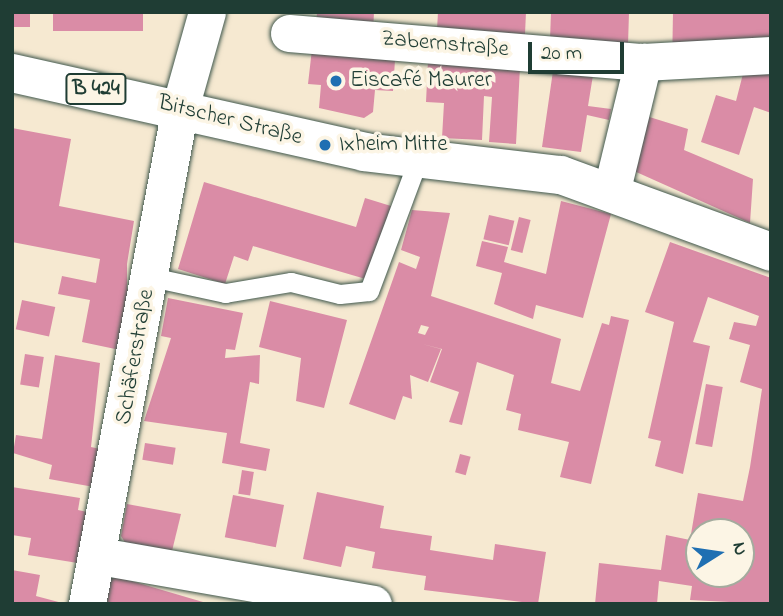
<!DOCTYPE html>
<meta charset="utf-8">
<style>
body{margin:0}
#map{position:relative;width:783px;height:616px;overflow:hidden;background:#f6e9d1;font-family:"Indie Flower",sans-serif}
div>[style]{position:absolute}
.building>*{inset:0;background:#da8ca6;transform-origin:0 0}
.roads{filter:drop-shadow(0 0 2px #3f574c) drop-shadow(0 0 2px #3f574c)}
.lane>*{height:19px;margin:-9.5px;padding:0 9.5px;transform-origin:9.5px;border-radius:9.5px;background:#fff}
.street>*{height:37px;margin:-18.5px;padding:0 18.5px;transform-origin:18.5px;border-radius:18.5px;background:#fff}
.primary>*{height:38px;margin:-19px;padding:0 19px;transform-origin:19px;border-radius:19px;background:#fff}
.dots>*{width:19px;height:19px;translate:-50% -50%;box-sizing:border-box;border:4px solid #fcf5e5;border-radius:50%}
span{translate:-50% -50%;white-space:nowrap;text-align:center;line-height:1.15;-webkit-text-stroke:7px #fcf5e5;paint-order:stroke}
.shield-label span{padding:2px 5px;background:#fcf5e5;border:2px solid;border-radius:5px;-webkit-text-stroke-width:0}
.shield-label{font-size:21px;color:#1f3d34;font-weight:700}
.street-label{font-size:23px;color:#1f3d34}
.poi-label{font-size:23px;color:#1f3d34}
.left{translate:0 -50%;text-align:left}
.frame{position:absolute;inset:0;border:14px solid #1f3d34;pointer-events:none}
.north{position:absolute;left:685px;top:518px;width:70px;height:70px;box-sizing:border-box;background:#fcf5e5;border:2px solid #a4ab9e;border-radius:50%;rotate:78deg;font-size:19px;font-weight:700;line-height:28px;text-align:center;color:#1f3d34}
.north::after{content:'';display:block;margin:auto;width:24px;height:32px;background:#1f6fb2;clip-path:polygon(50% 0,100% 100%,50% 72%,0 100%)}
.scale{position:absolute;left:528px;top:42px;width:96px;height:32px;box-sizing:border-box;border:4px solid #1f3d34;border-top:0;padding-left:9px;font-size:21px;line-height:24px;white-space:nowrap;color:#1f3d34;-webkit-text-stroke:5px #fcf5e5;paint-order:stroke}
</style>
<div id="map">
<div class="building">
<i style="left:12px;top:12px;width:18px;height:15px"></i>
<i style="left:53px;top:12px;width:90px;height:19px"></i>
<i style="clip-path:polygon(317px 12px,374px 12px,373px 33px,316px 30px)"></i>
<i style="clip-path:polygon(438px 12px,526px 12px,525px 34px,437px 30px)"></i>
<i style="clip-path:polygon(551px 12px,629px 12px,628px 45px,550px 40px)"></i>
<i style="left:673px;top:12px;width:98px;height:39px;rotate:1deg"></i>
<i style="clip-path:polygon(312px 49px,395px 60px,393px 91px,375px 90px,373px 112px,364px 118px,319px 108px,321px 85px,308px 84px)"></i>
<i style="clip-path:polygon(428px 61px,520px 67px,516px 144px,489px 142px,492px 97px,484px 96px,482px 140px,442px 138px,444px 103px,426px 102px)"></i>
<i style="clip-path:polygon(554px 64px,594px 69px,588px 106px,611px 109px,609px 120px,587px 115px,581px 152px,542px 147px)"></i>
<i style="clip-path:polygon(744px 70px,771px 72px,771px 113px,754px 107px,739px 155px,701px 142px,716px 95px,736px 101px)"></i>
<i style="clip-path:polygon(643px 115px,688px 129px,684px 150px,753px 179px,750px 223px,634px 171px)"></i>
<i style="clip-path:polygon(12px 128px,71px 139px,59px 206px,134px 221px,127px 264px,127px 289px,132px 291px,120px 350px,82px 342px,90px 300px,58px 294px,62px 276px,96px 283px,100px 259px,12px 242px)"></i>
<i style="clip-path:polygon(204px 182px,356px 227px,365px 198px,391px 206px,369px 280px,253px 246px,248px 261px,234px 256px,225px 284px,178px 269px)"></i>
<i style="clip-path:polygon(561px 201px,611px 214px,583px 318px,536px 305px,533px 319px,494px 304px,502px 273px,476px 266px,482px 241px,508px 247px,504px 262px,546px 274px)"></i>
<i style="clip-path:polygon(evenodd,412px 210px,450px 213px,431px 296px,561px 339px,551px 383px,580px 391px,602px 323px,609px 325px,611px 316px,629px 320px,591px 484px,560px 477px,569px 442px,518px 430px,521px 414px,506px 410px,514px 375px,477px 362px,462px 425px,449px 422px,459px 392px,430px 382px,442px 349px,422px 344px,441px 349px,428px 382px,410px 375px,412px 399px,403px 396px,395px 420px,349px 404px,399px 262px,416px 269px,420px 257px,401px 250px,412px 210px,421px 325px,429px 327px,425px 335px,418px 333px,421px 325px)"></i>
<i style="left:489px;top:215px;width:26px;height:25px;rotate:13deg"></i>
<i style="left:519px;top:217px;width:12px;height:34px;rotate:14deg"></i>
<i style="clip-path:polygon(evenodd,670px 242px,771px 278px,771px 604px,690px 600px,692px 586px,659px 581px,657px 604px,595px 604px,599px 563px,661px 570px,666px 535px,690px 540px,698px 493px,743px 501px,750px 467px,762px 389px,740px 382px,750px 345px,729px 339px,734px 322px,756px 326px,759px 316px,708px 297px,693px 342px,710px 346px,683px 474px,655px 466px,661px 441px,648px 438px,674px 322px,645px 312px,670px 242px,699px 532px,741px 532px,741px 574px,699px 574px,699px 532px)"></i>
<i style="clip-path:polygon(168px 298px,243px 313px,235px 350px,226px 349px,225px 358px,260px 355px,259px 384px,250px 382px,240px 443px,270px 449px,266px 471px,222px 463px,227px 433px,144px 421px,171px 338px,161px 336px)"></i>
<i style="left:22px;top:300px;width:34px;height:30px;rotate:12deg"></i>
<i style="clip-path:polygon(270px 301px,347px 320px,324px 408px,296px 401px,301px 358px,259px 347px)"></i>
<i style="left:25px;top:354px;width:19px;height:31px;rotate:9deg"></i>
<i style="clip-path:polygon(55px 355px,100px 363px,91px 447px,100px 449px,94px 487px,49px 479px,52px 465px,13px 453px,16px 435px,42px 439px)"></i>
<i style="left:706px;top:384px;width:17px;height:61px;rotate:10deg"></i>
<i style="left:145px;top:443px;width:31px;height:17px;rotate:9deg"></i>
<i style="left:460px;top:454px;width:11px;height:19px;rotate:15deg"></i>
<i style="left:242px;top:470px;width:12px;height:24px;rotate:9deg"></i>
<i style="clip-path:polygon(12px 487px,80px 498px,78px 510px,92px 513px,84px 564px,28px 555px,31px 538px,12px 535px)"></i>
<i style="clip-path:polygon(317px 492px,384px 506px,380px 528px,432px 536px,430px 550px,493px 560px,495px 544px,546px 552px,538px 604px,424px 590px,426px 576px,372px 568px,375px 552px,346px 546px,341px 567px,303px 559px)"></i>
<i style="left:233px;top:495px;width:52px;height:43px;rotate:11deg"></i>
<i style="clip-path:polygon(127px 504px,181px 514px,172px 551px,126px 544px,121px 536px)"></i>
<i style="clip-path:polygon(12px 570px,40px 575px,36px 596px,66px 604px,12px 604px)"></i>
<i style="clip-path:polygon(111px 575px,203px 602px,103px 604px)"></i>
</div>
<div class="roads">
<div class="lane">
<i style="left:151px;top:277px;width:76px;rotate:12.2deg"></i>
<i style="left:225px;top:293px;width:67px;rotate:-9.5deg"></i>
<i style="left:291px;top:282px;width:50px;rotate:13.8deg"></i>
<i style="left:340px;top:294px;width:29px;rotate:-6deg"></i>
<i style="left:369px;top:291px;width:140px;rotate:-69.5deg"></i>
</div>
<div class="street">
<i style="left:289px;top:33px;width:355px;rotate:4.7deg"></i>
<i style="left:643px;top:62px;width:128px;rotate:-3.1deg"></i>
<i style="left:612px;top:189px;width:131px;rotate:-76.3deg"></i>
<i style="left:99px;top:556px;width:278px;rotate:9.9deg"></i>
<i style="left:87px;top:604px;width:505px;rotate:-79.38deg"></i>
<i style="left:180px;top:108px;width:100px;rotate:-74.3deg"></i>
</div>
<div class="primary">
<i style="left:12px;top:73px;width:361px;rotate:12.6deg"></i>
<i style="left:364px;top:152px;width:198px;rotate:6.7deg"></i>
<i style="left:561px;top:175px;width:224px;rotate:20.1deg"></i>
</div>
</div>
<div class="dots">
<i style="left:336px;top:81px;background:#1f6fb2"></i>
<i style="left:325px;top:145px;background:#1f6fb2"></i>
</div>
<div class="shield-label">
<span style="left:96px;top:89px">B 424</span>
</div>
<div class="street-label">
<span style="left:445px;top:45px;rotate:5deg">Zabernstraße</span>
<span style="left:230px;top:121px;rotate:14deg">Bitscher Straße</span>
<span style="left:136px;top:357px;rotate:-80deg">Schäferstraße</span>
</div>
<div class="poi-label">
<span class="left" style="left:350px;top:81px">Eiscafé Maurer</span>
<span class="left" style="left:339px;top:145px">Ixheim Mitte</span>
</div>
<div class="frame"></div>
<div class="north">N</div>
<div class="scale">20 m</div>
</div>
